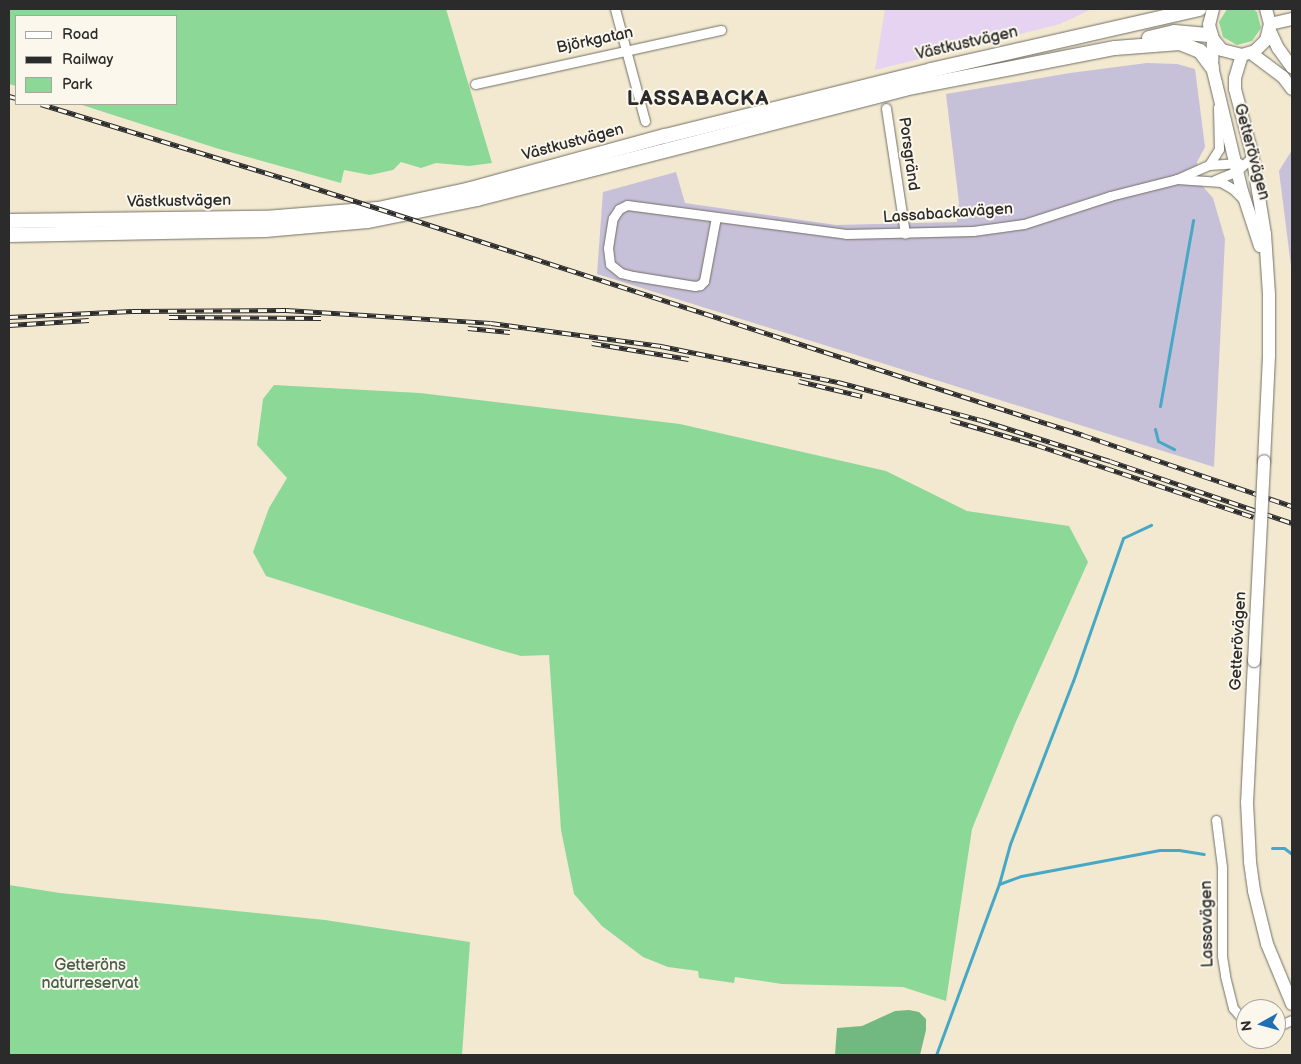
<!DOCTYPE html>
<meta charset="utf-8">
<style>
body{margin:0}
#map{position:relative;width:1301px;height:1064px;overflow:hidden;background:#f2e9d0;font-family:"Balsamiq Sans",sans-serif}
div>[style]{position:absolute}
.built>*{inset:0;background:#e5d3f1}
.industrial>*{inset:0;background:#c7c0d9}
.green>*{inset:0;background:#8cd997}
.forest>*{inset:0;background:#71b980}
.stream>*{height:3px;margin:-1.5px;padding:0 1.5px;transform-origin:1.5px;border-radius:1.5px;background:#47a8c6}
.roads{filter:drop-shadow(0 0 1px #716e65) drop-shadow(0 0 1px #716e65)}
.street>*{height:9px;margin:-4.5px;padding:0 4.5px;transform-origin:4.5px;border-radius:4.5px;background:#fff}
.secondary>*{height:12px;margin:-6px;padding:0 6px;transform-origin:6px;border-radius:6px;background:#fff}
.primary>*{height:14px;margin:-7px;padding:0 7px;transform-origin:7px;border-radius:7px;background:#fff}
.rail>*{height:5px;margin-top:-2.5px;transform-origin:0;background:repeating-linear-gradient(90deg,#fbf7ec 0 9px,#2b2b2b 0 18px);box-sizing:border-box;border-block:1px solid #2b2b2b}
.bridges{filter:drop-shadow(0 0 1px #716e65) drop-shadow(0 0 1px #716e65)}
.secondary-bridge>*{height:12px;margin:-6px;padding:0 6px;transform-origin:6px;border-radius:6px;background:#fff}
span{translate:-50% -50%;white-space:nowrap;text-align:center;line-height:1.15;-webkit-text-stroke:4px #fbf7ec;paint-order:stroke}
.street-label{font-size:16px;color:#2b2b2b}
.park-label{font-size:16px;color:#485f4b}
.district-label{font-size:21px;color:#2b2b2b;font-weight:700;letter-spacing:1px}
.frame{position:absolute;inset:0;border:10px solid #2b2b2b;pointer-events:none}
.legend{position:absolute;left:15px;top:15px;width:162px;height:90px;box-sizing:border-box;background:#fbf7ec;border:1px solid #a8a59f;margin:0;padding:6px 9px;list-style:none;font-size:15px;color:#2b2b2b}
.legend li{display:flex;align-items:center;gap:10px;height:25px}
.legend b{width:25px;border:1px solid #a8a59f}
.north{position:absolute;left:1236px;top:999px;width:50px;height:50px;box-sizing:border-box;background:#fbf7ec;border:1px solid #a8a59f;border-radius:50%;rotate:263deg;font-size:14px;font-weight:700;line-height:20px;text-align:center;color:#2b2b2b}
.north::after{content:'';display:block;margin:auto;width:18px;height:22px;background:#1f6fb2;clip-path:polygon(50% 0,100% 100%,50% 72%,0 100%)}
</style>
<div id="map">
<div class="built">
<i style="clip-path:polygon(885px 9px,1092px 9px,1060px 24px,875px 70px)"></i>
</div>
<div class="industrial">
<i style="clip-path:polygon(1147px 63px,1177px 64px,1195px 69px,1205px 147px,1197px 162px,1199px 182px,1213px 198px,1225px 239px,1214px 467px,597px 274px,603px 192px,676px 172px,685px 203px,836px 225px,957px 222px,959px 203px,946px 94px,1070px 73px)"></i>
<i style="clip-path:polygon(1292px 150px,1292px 274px,1279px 171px)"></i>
</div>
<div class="green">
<i style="clip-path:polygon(9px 9px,446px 9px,492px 163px,469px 166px,436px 163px,421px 168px,401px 162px,393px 170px,370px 175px,344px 170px,341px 183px,219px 149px,79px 104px,176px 104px,176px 16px,16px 16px,16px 86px,9px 84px)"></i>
<i style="clip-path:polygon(1227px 9px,1253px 9px,1257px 12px,1261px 28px,1252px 41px,1237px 45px,1223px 37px,1219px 22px)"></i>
<i style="clip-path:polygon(274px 385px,420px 393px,680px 424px,886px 471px,967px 511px,1069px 526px,1088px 562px,1015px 724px,972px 829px,946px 1001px,903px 987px,782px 984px,735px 977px,734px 983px,699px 978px,698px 971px,668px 967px,643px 957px,602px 926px,574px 894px,561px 830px,549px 655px,521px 656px,496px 649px,266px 576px,253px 552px,269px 508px,287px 478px,257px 445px,263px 399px)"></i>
<i style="clip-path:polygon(9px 885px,60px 893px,325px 920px,470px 942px,462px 1055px,9px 1055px)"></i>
</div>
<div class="forest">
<i style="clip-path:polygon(909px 1010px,919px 1012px,926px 1019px,926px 1030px,920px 1055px,835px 1055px,837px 1028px,862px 1026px,895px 1011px)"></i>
</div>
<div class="stream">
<i style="left:1160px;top:406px;width:189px;rotate:-79.9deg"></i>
<i style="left:1155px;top:429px;width:12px;rotate:76deg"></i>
<i style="left:1158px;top:441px;width:18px;rotate:27deg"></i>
<i style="left:1272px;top:848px;width:12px"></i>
<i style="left:1284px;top:848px;width:10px;rotate:37deg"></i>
<i style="left:999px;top:884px;width:41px;rotate:-74.6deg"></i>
<i style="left:1010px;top:844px;width:175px;rotate:-68.9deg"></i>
<i style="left:1073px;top:681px;width:151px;rotate:-70.7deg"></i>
<i style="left:1123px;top:538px;width:31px;rotate:-25deg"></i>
<i style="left:936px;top:1055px;width:182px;rotate:-69.8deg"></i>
<i style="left:999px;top:884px;width:23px;rotate:-20deg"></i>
<i style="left:1021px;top:876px;width:141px;rotate:-10.6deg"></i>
<i style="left:1160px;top:850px;width:19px"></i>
<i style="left:1179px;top:850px;width:25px;rotate:9deg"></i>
</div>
<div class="roads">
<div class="street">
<i style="left:615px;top:9px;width:116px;rotate:75deg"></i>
<i style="left:475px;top:84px;width:252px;rotate:-12.4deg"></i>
<i style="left:886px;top:108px;width:127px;rotate:81.4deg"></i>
<i style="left:1209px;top:165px;width:30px;rotate:-4deg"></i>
<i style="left:1177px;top:179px;width:44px;rotate:3.9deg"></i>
<i style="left:1221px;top:182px;width:14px;rotate:30deg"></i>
<i style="left:1233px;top:189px;width:14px;rotate:45deg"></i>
<i style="left:1215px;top:180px;width:24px;rotate:-22deg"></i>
<i style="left:1237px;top:171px;width:18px;rotate:-43deg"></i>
<i style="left:1250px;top:159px;width:5px;rotate:-68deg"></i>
<i style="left:716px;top:217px;width:65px;rotate:100.6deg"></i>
<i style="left:704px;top:281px;width:6px;rotate:135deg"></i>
<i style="left:700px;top:285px;width:5px;rotate:169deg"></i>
<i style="left:695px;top:286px;width:63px;rotate:-170.8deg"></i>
<i style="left:633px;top:276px;width:12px;rotate:-166deg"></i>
<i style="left:621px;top:273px;width:14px;rotate:-141deg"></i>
<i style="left:610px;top:264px;width:16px;rotate:-97deg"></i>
<i style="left:608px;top:248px;width:30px;rotate:-81deg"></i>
<i style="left:613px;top:218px;width:11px;rotate:-56deg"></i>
<i style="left:619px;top:209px;width:9px;rotate:-27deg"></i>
<i style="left:627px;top:205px;width:221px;rotate:7.5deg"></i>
<i style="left:846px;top:234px;width:127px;rotate:-1.4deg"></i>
<i style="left:973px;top:231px;width:51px;rotate:-7.8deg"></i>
<i style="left:1024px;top:224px;width:90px;rotate:-18deg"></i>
<i style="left:1110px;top:196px;width:69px;rotate:-14.2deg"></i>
<i style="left:1177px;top:179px;width:35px;rotate:-24deg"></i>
<i style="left:1209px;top:165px;width:19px;rotate:-58deg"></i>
<i style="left:1219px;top:149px;width:42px;rotate:-91.4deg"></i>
<i style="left:1216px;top:820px;width:47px;rotate:82.7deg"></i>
<i style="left:1222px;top:867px;width:89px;rotate:90deg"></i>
<i style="left:1222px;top:956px;width:20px;rotate:81deg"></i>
<i style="left:1225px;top:976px;width:33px;rotate:76deg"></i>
<i style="left:1233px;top:1008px;width:20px;rotate:49deg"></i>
<i style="left:1276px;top:1027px;width:17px;rotate:-24deg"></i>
</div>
<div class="secondary">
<i style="left:1213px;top:9px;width:16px;rotate:104deg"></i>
<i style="left:1209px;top:25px;width:15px;rotate:74deg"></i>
<i style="left:1213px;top:39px;width:14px;rotate:51deg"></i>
<i style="left:1222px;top:50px;width:21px;rotate:14deg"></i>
<i style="left:1242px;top:55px;width:14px;rotate:-17deg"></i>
<i style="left:1255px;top:51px;width:16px;rotate:-45deg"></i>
<i style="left:1266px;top:40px;width:16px;rotate:-76deg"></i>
<i style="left:1270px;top:24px;width:16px;rotate:-105deg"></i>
<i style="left:1270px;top:24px;width:23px;rotate:-13deg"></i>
<i style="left:1270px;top:31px;width:19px;rotate:65deg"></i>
<i style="left:1278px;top:48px;width:24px;rotate:54deg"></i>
<i style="left:1213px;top:39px;width:28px;rotate:92deg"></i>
<i style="left:1212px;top:67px;width:16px;rotate:76deg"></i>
<i style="left:1216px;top:83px;width:111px;rotate:76.5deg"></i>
<i style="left:1242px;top:191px;width:58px;rotate:71.9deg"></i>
<i style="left:1251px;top:53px;width:40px;rotate:37deg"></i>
<i style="left:1283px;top:77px;width:15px;rotate:53deg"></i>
<i style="left:1242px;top:55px;width:24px;rotate:107deg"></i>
<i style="left:1235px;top:78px;width:11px;rotate:90deg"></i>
<i style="left:1235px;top:89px;width:67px;rotate:75.3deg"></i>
<i style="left:1252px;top:154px;width:81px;rotate:80.8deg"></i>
<i style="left:1265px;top:234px;width:61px;rotate:86.2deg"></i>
<i style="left:1269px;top:295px;width:61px;rotate:90deg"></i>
<i style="left:1269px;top:356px;width:105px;rotate:92.7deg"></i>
<i style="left:1254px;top:661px;width:141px;rotate:92.8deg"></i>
<i style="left:1247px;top:802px;width:60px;rotate:87.1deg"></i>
<i style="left:1250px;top:862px;width:29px;rotate:82deg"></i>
<i style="left:1254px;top:891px;width:55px;rotate:76.2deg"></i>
<i style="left:1267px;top:944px;width:65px;rotate:67.4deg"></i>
</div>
<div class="primary">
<i style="left:1149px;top:38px;width:26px;rotate:-13deg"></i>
<i style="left:1174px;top:32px;width:37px;rotate:5deg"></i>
<i style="left:9px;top:221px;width:256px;rotate:-0.7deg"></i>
<i style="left:265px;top:218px;width:113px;rotate:-4.6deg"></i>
<i style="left:378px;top:209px;width:95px;rotate:-12.1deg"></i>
<i style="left:471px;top:189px;width:201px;rotate:-15.3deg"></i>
<i style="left:665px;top:136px;width:274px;rotate:-13.9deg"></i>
<i style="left:931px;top:70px;width:275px;rotate:-12.8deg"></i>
<i style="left:9px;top:235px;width:256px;rotate:-1.1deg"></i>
<i style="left:265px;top:230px;width:103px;rotate:-5deg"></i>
<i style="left:368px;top:221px;width:111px;rotate:-11.4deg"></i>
<i style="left:477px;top:199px;width:441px;rotate:-14.4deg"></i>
<i style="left:904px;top:89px;width:215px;rotate:-11deg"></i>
<i style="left:1115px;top:48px;width:65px;rotate:-4.4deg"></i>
<i style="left:1180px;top:43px;width:22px;rotate:22deg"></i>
<i style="left:1200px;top:51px;width:20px;rotate:53deg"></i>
</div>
</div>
<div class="rail">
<i style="left:9px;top:96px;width:7px;rotate:16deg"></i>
<i style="left:41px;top:104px;width:264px;rotate:17deg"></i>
<i style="left:293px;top:181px;width:830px;rotate:17.82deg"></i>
<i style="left:1083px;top:435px;width:221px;rotate:18.8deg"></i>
<i style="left:9px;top:317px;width:123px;rotate:-2.8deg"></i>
<i style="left:132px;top:311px;width:154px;rotate:-0.4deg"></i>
<i style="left:286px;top:310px;width:205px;rotate:3.6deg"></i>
<i style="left:491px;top:323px;width:172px;rotate:7.7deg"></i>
<i style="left:661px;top:346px;width:181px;rotate:11.5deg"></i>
<i style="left:838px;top:382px;width:148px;rotate:14.9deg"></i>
<i style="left:981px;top:420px;width:135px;rotate:17.6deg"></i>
<i style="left:1110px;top:461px;width:192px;rotate:18.8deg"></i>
<i style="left:169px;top:317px;width:152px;rotate:0.4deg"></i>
<i style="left:9px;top:325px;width:80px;rotate:-3.6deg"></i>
<i style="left:468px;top:328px;width:42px;rotate:5.4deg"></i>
<i style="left:592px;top:343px;width:98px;rotate:9.4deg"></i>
<i style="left:799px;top:381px;width:65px;rotate:13.4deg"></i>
<i style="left:951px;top:420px;width:90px;rotate:16.2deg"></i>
<i style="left:1037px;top:445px;width:228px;rotate:18.4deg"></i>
</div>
<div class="bridges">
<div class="secondary-bridge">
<i style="left:1254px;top:661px;width:200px;rotate:-87.1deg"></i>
</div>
</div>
<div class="street-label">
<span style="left:595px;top:41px;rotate:-12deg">Björkgatan</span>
<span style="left:967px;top:44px;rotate:-13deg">Västkustvägen</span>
<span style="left:573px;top:143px;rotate:-15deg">Västkustvägen</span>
<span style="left:1251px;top:152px;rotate:75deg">Getterövägen</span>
<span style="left:908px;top:154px;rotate:82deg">Porsgränd</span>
<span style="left:179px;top:202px;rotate:-1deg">Västkustvägen</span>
<span style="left:948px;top:214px;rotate:-4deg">Lassabackavägen</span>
<span style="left:1239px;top:641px;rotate:-87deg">Getterövägen</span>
<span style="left:1208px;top:924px;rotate:-91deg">Lassavägen</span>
</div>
<div class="park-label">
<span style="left:90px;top:975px">Getteröns<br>naturreservat</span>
</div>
<div class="district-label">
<span style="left:698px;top:99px">LASSABACKA</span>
</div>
<div class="frame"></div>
<ul class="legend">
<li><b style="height:6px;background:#fff"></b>Road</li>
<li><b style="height:6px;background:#2b2b2b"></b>Railway</li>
<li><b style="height:14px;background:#8cd997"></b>Park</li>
</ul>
<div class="north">N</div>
</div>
